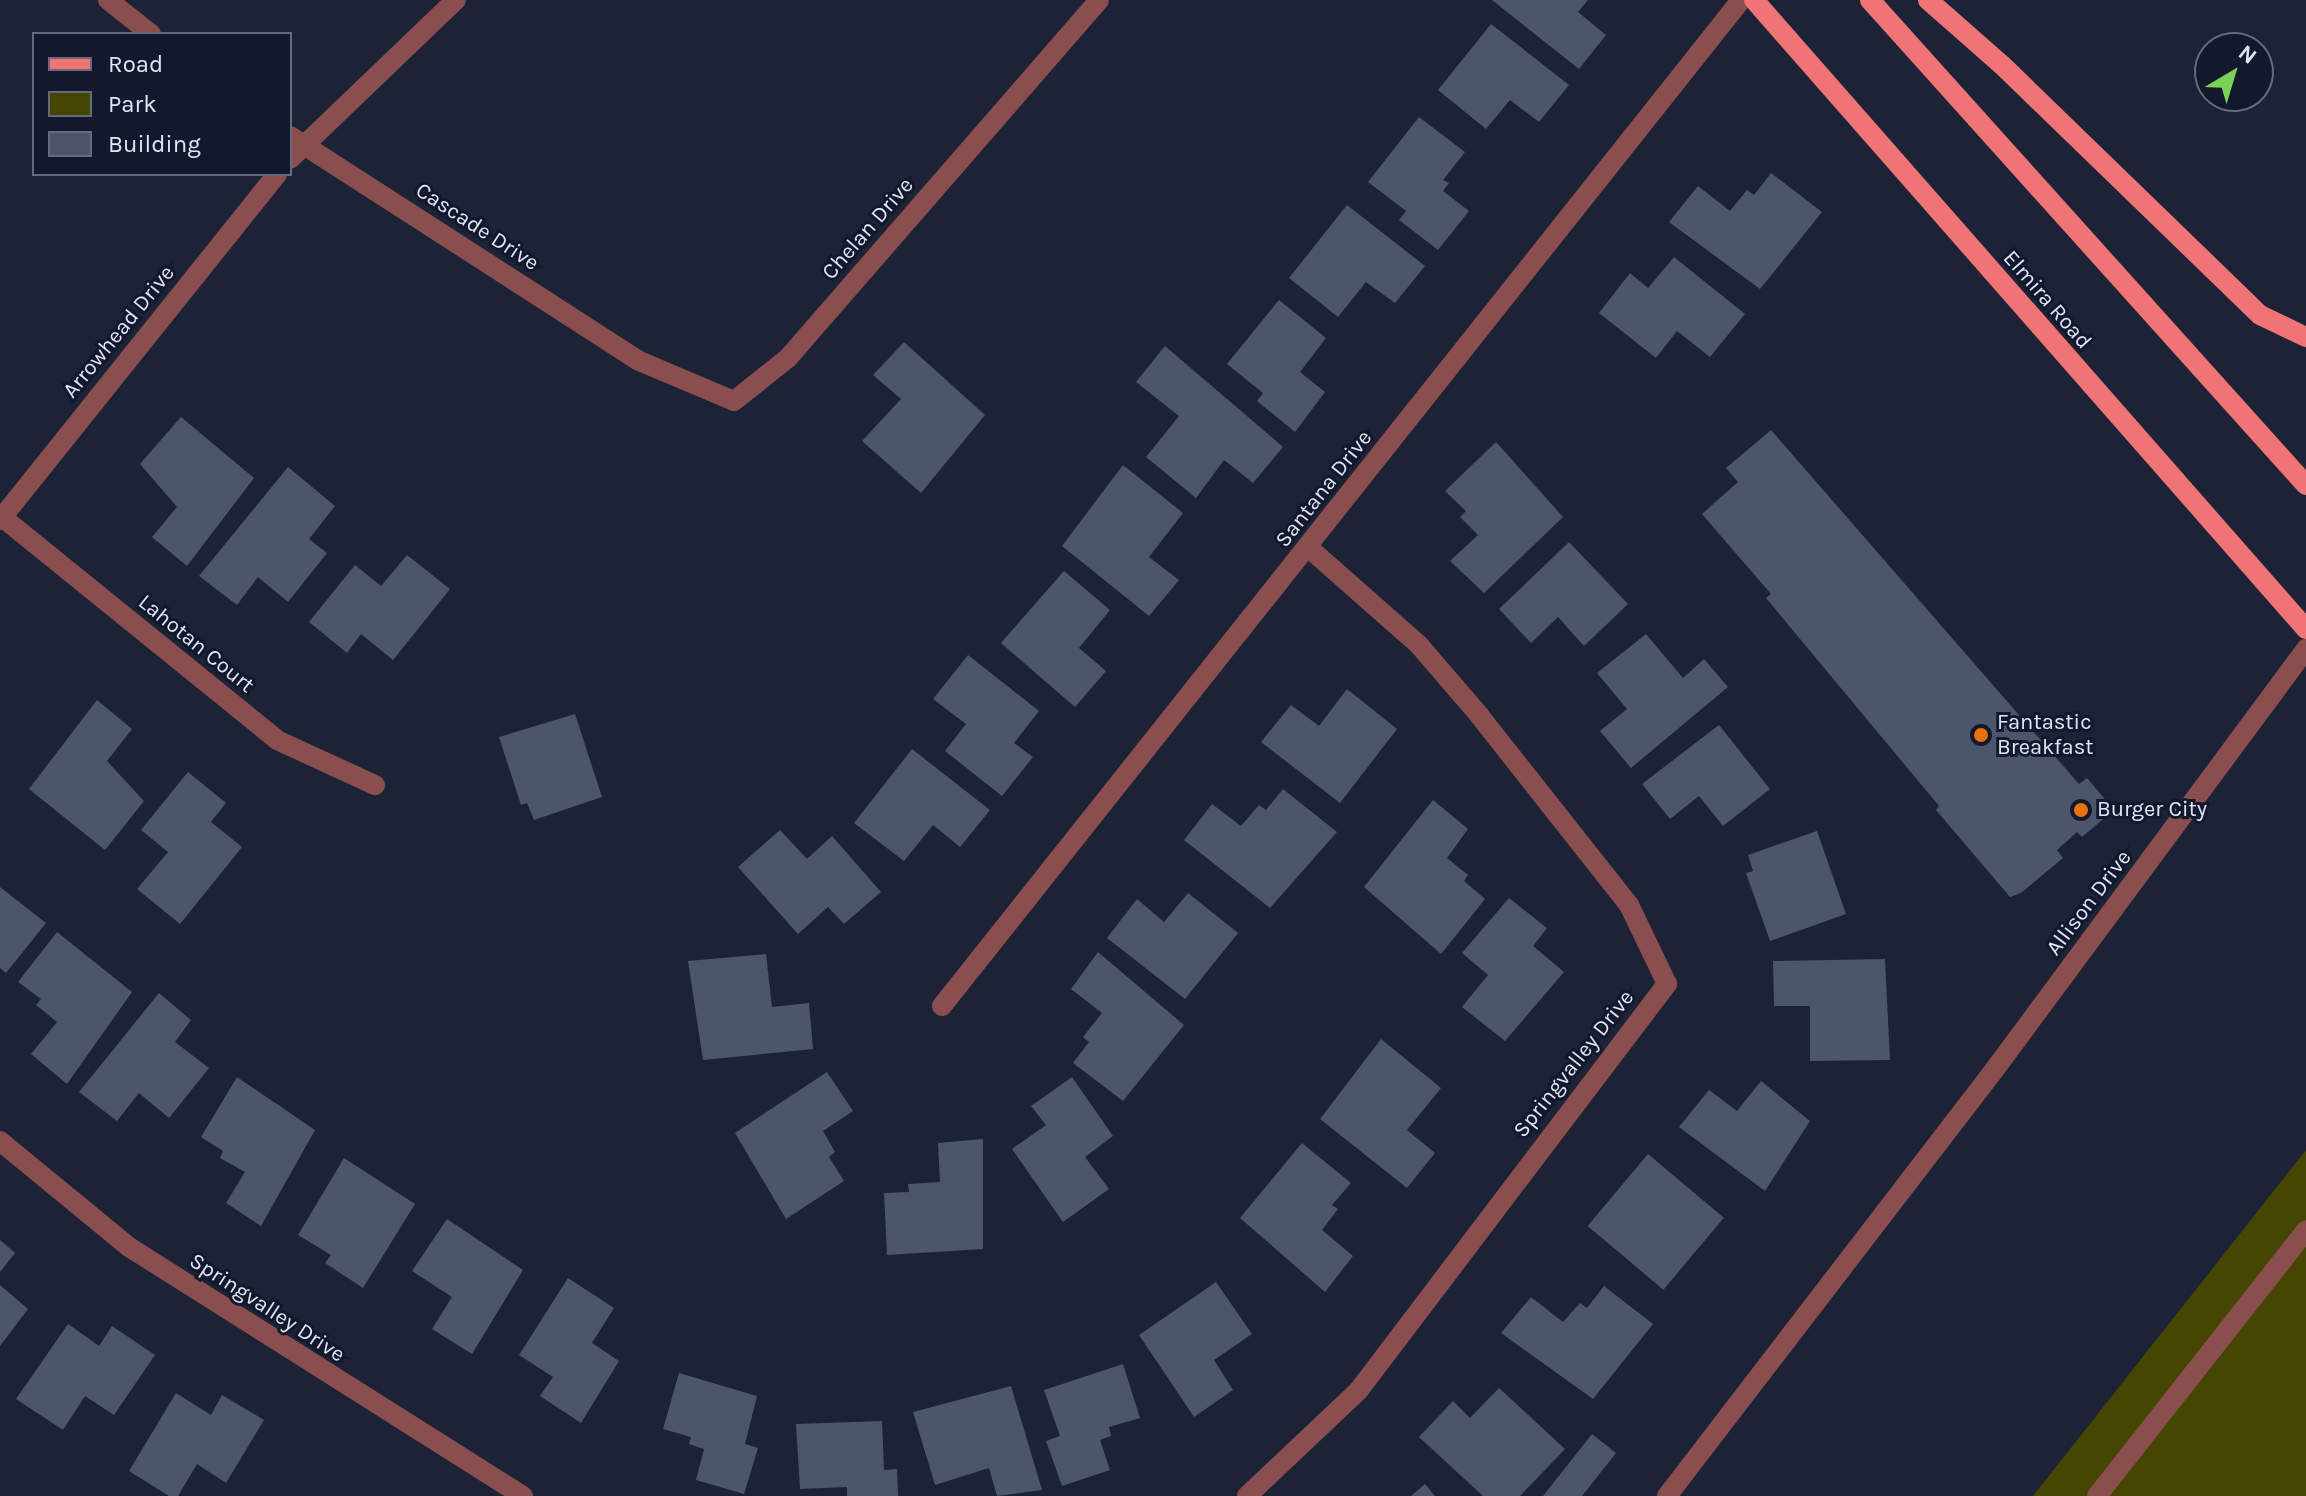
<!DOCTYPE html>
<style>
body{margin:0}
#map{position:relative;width:2306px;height:1496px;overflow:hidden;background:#1c2336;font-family:Karla,sans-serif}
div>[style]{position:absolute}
.green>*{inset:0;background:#454600}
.building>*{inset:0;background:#4d556b;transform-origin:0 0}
.minor>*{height:20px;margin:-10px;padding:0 10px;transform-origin:10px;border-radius:10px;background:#8a4e4e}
.major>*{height:20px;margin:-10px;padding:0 10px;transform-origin:10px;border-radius:10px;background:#f07476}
.dots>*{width:22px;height:22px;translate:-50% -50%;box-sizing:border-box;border:4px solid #13192c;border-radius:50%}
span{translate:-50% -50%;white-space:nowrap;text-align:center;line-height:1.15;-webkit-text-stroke:6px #13192c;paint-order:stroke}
.street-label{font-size:22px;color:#e0e6f3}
.poi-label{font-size:22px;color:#e0e6f3}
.left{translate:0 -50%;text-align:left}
.legend{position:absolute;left:32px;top:32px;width:260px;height:144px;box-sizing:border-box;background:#13192c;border:2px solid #656b7c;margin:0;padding:10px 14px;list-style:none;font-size:24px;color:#e0e6f3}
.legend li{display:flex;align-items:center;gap:16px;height:40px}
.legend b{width:40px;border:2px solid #656b7c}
.north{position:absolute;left:2194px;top:32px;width:80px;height:80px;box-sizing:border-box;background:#13192c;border:2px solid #656b7c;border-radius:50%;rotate:38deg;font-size:22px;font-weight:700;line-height:32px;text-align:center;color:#e0e6f3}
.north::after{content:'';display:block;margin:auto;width:28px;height:36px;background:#7ad156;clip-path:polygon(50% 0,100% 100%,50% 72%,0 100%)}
</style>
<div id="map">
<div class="green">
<i style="clip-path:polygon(2306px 1150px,2306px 1496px,2033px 1496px)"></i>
</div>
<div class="building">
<i style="clip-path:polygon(1492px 0,1588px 0,1578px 12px,1606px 35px,1579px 69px)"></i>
<i style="clip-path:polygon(1491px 24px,1569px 85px,1539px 122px,1510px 100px,1486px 129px,1438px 90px)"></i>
<i style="clip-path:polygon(1419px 117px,1465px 152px,1443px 180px,1449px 183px,1443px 191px,1469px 211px,1438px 250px,1399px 220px,1406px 211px,1368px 182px)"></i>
<i style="clip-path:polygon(1771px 173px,1822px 212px,1760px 289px,1669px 222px,1698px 186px,1730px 211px,1747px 190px,1754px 195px)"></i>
<i style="clip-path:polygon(1347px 205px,1425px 266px,1395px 303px,1366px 282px,1338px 317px,1289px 278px)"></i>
<i style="clip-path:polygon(1674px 257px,1745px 314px,1710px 357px,1677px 331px,1656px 358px,1599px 313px,1630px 273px,1648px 288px)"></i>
<i style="clip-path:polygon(1279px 300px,1326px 338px,1300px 372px,1325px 392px,1295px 432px,1257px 401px,1263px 393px,1227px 364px)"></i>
<i style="clip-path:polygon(904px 342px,985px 415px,921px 493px,862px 441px,901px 399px,873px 375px)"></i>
<i style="clip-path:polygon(1165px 346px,1283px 447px,1253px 483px,1224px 460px,1196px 498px,1146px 457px,1179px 416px,1136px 382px)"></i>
<i style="clip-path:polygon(181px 417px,254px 478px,187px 566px,152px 537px,177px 507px,140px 464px)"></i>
<i style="clip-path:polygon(1771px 430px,2079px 784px,2087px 778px,2114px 810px,2082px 837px,2077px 832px,2057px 850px,2063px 858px,2021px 893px,2010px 897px,1936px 810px,1939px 806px,1766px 598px,1771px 594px,1702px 514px,1738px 482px,1726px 468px)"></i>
<i style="clip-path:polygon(1496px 442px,1563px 517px,1484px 593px,1450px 561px,1478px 535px,1460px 517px,1466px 511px,1445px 491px)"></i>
<i style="clip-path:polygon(1123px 465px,1183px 513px,1149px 557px,1179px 580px,1149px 616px,1062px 546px)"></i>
<i style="clip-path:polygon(288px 467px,335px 506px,309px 539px,327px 553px,288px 602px,258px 577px,237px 605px,199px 576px)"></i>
<i style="clip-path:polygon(1569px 542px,1628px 604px,1584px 646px,1558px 617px,1531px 643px,1499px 609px)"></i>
<i style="clip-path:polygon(407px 555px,450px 589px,393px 660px,361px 634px,347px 653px,309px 622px,355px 565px,381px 586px)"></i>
<i style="clip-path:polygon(1064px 571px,1110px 610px,1079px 648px,1106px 671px,1075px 707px,1001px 643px)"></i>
<i style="clip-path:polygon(1646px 634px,1683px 678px,1704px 659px,1728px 687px,1631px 768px,1600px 731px,1627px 709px,1597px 673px)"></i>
<i style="clip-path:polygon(968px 655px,1039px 711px,1014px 743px,1033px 757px,1002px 796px,945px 751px,966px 724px,933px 699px)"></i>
<i style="clip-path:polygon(1347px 689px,1397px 729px,1340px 803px,1261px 742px,1291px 705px,1319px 726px)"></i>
<i style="clip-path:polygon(97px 700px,132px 729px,107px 761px,144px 801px,105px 850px,29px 789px)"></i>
<i style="clip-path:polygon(575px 714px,602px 797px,534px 820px,527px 803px,521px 805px,499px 737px)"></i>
<i style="clip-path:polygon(1719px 725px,1770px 789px,1723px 826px,1699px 796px,1670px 819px,1642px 784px)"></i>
<i style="clip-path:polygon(912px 749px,990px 810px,960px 847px,933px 825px,904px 861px,854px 823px)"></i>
<i style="clip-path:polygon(188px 772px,226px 803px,211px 822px,242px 847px,180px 924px,137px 889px,168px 852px,141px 830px)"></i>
<i style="clip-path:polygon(1283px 789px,1337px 832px,1270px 908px,1184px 840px,1212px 804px,1241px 826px,1259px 805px,1266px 810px)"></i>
<i style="clip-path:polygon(1433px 800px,1468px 829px,1447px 858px,1468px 875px,1464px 881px,1485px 899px,1441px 954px,1364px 887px)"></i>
<i style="clip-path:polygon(780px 830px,807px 859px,832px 836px,881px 892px,844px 924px,828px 907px,798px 934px,738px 867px)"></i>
<i style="clip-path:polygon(1817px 831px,1846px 914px,1770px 941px,1746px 873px,1753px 871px,1748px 855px)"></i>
<i style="clip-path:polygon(0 887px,46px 923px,6px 973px,0 968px)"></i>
<i style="clip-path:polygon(1188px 893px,1238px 933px,1185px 999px,1107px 938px,1137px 899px,1164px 922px)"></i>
<i style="clip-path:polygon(1509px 898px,1547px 928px,1533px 946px,1564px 972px,1505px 1041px,1462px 1007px,1488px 975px,1462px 953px)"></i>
<i style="clip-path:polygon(57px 932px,132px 992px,67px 1084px,31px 1054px,57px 1022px,36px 1005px,41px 999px,18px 982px)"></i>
<i style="clip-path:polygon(1098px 952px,1184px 1025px,1123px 1101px,1073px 1063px,1089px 1042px,1083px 1037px,1102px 1013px,1071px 989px)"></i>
<i style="clip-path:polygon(766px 954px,772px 1007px,809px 1003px,813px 1049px,703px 1060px,688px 961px)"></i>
<i style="clip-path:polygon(1885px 959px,1890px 1060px,1810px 1061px,1810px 1006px,1774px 1006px,1773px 961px)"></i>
<i style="clip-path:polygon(159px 993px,191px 1020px,175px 1042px,209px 1068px,169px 1118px,139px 1093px,117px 1121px,79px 1092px)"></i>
<i style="clip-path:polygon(1381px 1039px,1441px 1088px,1407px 1130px,1435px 1153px,1407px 1188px,1320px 1119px)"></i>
<i style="clip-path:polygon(827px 1072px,853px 1111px,823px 1131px,835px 1152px,829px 1157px,844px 1181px,786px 1219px,735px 1133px)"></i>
<i style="clip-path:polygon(237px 1077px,315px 1130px,261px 1226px,226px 1203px,245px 1172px,220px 1158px,223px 1151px,201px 1137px)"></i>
<i style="clip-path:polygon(1072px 1077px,1113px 1136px,1085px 1157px,1109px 1189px,1063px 1222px,1012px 1149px,1046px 1125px,1031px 1106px)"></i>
<i style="clip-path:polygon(1761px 1081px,1810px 1121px,1765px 1191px,1679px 1127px,1709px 1090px,1737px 1111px)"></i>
<i style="clip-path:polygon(983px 1139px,983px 1249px,887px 1255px,884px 1193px,909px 1192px,908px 1184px,940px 1182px,938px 1143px)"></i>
<i style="clip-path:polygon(1302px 1143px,1351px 1183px,1332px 1205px,1338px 1209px,1322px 1230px,1353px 1256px,1325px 1292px,1240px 1218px)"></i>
<i style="left:1648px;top:1154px;width:99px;height:94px;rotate:40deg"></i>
<i style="clip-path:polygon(344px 1158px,415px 1204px,363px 1288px,325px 1263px,331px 1255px,298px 1235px)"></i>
<i style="clip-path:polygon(447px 1219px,523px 1270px,472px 1354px,432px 1329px,452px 1297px,412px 1271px)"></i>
<i style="clip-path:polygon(0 1240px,15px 1253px,0 1272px)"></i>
<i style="clip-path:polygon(568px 1278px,614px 1308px,592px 1343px,619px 1361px,581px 1423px,540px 1396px,553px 1377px,519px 1355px)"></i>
<i style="clip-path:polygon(1216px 1282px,1252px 1334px,1214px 1360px,1233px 1390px,1194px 1417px,1139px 1335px)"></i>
<i style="clip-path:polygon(0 1285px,28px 1309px,0 1346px)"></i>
<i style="clip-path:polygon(1604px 1286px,1653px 1324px,1593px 1399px,1501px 1333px,1531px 1297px,1563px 1322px,1580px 1303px,1587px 1308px)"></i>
<i style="clip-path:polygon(68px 1324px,99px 1346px,112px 1326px,155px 1355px,114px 1415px,85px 1396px,63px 1430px,16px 1399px)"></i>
<i style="clip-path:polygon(1123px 1364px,1140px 1418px,1109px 1427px,1111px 1436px,1100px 1440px,1110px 1470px,1062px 1486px,1046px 1441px,1060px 1436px,1044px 1390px)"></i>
<i style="clip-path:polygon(679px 1373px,757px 1396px,745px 1444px,758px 1448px,744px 1494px,696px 1480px,704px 1449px,689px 1444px,691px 1437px,663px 1429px)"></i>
<i style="clip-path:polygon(1011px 1386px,1042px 1490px,997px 1496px,989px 1468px,935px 1485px,913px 1412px)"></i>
<i style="clip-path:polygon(1499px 1388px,1565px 1449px,1520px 1496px,1483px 1496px,1419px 1437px,1453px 1401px,1470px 1418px)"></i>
<i style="clip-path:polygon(176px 1393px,211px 1415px,222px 1395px,264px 1420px,226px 1483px,197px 1464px,178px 1496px,169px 1496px,129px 1471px)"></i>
<i style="clip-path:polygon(882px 1421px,884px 1470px,897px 1469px,898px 1496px,847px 1496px,847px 1487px,800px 1489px,796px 1424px)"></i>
<i style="clip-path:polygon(1592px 1434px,1616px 1453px,1582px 1496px,1543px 1496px)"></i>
<i style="clip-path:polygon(1425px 1484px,1435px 1496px,1411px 1496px)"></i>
</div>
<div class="minor">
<i style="left:108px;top:0;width:55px;rotate:38.3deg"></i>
<i style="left:290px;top:136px;width:413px;rotate:32.8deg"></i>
<i style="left:637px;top:360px;width:105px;rotate:22.9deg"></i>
<i style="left:734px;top:401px;width:69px;rotate:-38.5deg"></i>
<i style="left:788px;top:358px;width:474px;rotate:-49deg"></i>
<i style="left:290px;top:159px;width:230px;rotate:-43.8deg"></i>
<i style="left:2px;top:517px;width:354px;rotate:39deg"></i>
<i style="left:277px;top:740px;width:108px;rotate:24.7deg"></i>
<i style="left:0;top:520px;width:443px;rotate:-51.3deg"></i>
<i style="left:942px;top:1006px;width:1285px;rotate:-51.54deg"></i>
<i style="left:0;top:1141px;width:167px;rotate:39.4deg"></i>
<i style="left:129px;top:1247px;width:466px;rotate:32.3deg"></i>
<i style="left:1247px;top:1496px;width:154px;rotate:-43.4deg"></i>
<i style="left:1359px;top:1390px;width:510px;rotate:-52.82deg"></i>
<i style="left:1667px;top:984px;width:88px;rotate:-115.7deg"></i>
<i style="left:1629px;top:905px;width:241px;rotate:-128.3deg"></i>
<i style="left:1480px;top:716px;width:94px;rotate:-130.7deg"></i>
<i style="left:1419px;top:645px;width:147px;rotate:-138.6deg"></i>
<i style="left:1667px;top:1496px;width:538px;rotate:-52.47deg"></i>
<i style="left:1995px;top:1069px;width:523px;rotate:-53.48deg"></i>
<i style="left:2097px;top:1496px;width:338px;rotate:-51.8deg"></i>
</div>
<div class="major">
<i style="left:1754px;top:0;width:837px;rotate:48.73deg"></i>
<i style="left:1870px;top:0;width:652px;rotate:48.05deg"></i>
<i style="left:1928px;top:0;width:98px;rotate:41.3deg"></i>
<i style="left:2002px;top:65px;width:359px;rotate:44.1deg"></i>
<i style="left:2260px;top:315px;width:51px;rotate:25.6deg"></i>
</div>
<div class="dots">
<i style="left:1981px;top:735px;background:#e8710a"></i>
<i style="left:2081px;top:810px;background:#e8710a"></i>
</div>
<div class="street-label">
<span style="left:477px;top:227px;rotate:33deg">Cascade Drive</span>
<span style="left:868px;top:229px;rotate:-49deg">Chelan Drive</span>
<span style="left:2047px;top:300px;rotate:49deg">Elmira Road</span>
<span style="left:119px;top:332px;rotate:-51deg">Arrowhead Drive</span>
<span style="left:1324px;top:489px;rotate:-52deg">Santana Drive</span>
<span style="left:196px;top:644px;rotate:39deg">Lahotan Court</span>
<span style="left:2089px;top:903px;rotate:-53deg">Allison Drive</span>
<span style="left:1574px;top:1064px;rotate:-52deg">Springvalley Drive</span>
<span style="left:267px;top:1308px;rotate:33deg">Springvalley Drive</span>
</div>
<div class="poi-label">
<span class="left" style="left:1997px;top:735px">Fantastic<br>Breakfast</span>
<span class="left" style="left:2097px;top:810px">Burger City</span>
</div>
<ul class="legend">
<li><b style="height:10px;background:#f07476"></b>Road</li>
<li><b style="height:22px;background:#454600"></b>Park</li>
<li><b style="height:22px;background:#4d556b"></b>Building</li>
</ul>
<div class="north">N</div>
</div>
